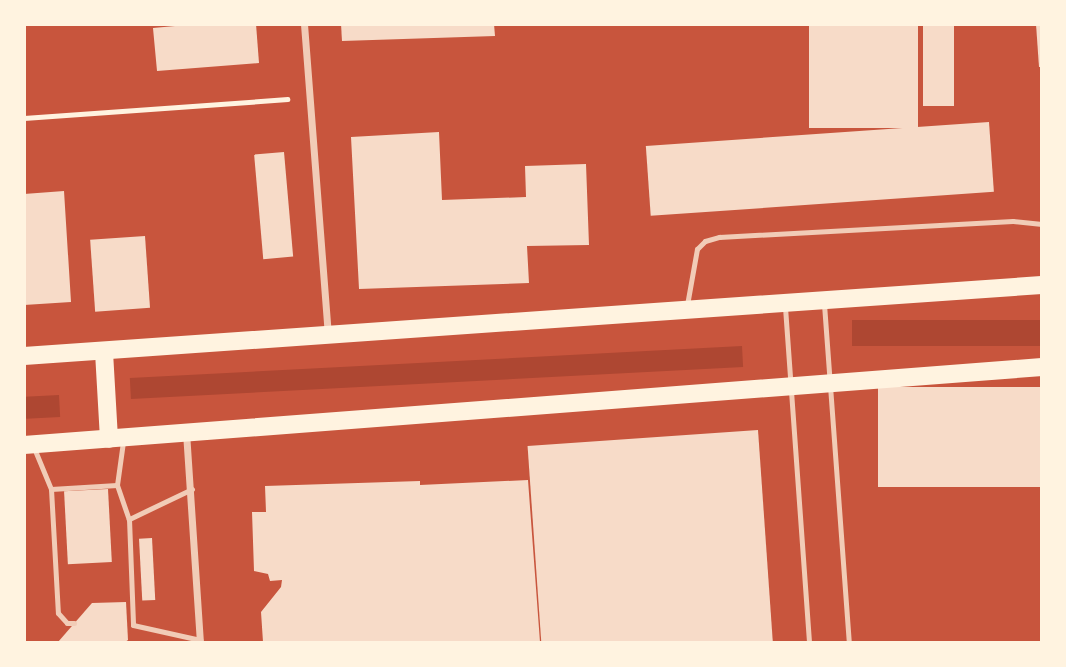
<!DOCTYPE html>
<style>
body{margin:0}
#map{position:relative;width:1066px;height:667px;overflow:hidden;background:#c8553d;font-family:"Roboto Condensed",sans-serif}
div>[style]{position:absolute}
.green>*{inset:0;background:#ae4732;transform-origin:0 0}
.building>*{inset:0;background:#f7dbc8;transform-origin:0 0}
.path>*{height:4.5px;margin:-2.25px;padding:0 2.25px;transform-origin:2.25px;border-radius:2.25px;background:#fff3e0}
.service>*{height:5px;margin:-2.5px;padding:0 2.5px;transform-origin:2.5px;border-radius:2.5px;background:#f1ccb7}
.minor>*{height:7px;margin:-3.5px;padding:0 3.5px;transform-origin:3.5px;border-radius:3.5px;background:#f1ccb7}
.primary>*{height:18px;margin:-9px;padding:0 9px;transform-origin:9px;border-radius:9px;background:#fff3e0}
span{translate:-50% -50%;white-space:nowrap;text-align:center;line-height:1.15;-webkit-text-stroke:5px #fff3e0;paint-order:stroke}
.frame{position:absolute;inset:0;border:26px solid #fff3e0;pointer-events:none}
</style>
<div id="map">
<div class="green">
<i style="left:1041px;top:320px;width:26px;height:189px;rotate:90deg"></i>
<i style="left:742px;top:346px;width:21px;height:613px;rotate:87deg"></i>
<i style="left:59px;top:395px;width:22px;height:34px;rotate:87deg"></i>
</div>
<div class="building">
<i style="clip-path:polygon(197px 24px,256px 24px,259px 63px,157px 71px,153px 28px)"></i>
<i style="clip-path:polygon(341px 24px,494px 24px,495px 36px,342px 41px)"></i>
<i style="left:809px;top:24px;width:109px;height:104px"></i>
<i style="left:923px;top:24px;width:31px;height:82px"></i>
<i style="clip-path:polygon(1036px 24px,1042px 24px,1042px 67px,1039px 67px)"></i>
<i style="left:989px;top:122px;width:70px;height:344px;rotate:86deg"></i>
<i style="clip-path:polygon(439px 132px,442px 200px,526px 197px,525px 166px,586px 164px,589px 245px,527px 246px,529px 283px,359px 289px,351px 137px)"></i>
<i style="left:284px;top:152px;width:105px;height:30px;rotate:85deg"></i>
<i style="clip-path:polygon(64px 191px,71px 302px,24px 305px,24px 194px)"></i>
<i style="left:145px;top:236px;width:72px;height:55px;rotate:86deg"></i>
<i style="left:1042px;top:387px;width:100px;height:164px;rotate:90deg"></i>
<i style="left:758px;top:430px;width:213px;height:231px;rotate:86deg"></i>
<i style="clip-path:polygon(528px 480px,540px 642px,263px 642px,261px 612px,281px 587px,282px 580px,270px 581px,268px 574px,254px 571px,252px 512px,266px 512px,265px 486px,420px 481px,420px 485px)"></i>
<i style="left:108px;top:489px;width:73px;height:44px;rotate:87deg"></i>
<i style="left:152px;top:538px;width:62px;height:13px;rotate:87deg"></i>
<i style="clip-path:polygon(126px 602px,128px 640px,125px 642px,58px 642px,92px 603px)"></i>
</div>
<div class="path">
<i style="left:24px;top:118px;width:264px;rotate:-4.1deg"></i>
</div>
<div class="service">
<i style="left:824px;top:304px;width:339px;rotate:85.8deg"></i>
<i style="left:687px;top:305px;width:57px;rotate:-79.9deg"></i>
<i style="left:697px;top:249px;width:11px;rotate:-45deg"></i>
<i style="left:705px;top:241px;width:15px;rotate:-16deg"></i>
<i style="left:719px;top:237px;width:294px;rotate:-3.1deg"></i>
<i style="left:1013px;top:221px;width:29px;rotate:6deg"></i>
<i style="left:785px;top:307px;width:336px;rotate:85.9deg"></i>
<i style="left:34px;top:448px;width:44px;rotate:67.5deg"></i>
<i style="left:51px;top:489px;width:66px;rotate:-3.5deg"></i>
<i style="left:117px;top:485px;width:43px;rotate:-82.1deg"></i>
<i style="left:117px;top:485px;width:36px;rotate:71deg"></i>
<i style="left:51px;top:489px;width:124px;rotate:86.8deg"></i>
<i style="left:58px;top:613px;width:13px;rotate:48deg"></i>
<i style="left:67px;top:623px;width:7px"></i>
<i style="left:192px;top:489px;width:70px;rotate:154.5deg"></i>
<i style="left:129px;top:519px;width:106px;rotate:87.8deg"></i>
<i style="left:133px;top:625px;width:69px;rotate:12.6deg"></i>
</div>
<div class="minor">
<i style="left:304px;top:24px;width:312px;rotate:85.6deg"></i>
<i style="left:186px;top:432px;width:210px;rotate:86.2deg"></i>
</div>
<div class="primary">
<i style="left:104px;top:352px;width:87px;rotate:86.7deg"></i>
<i style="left:24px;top:356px;width:1020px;rotate:-3.99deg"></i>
<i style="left:24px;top:445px;width:1021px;rotate:-4.38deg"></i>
</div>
<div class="frame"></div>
</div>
